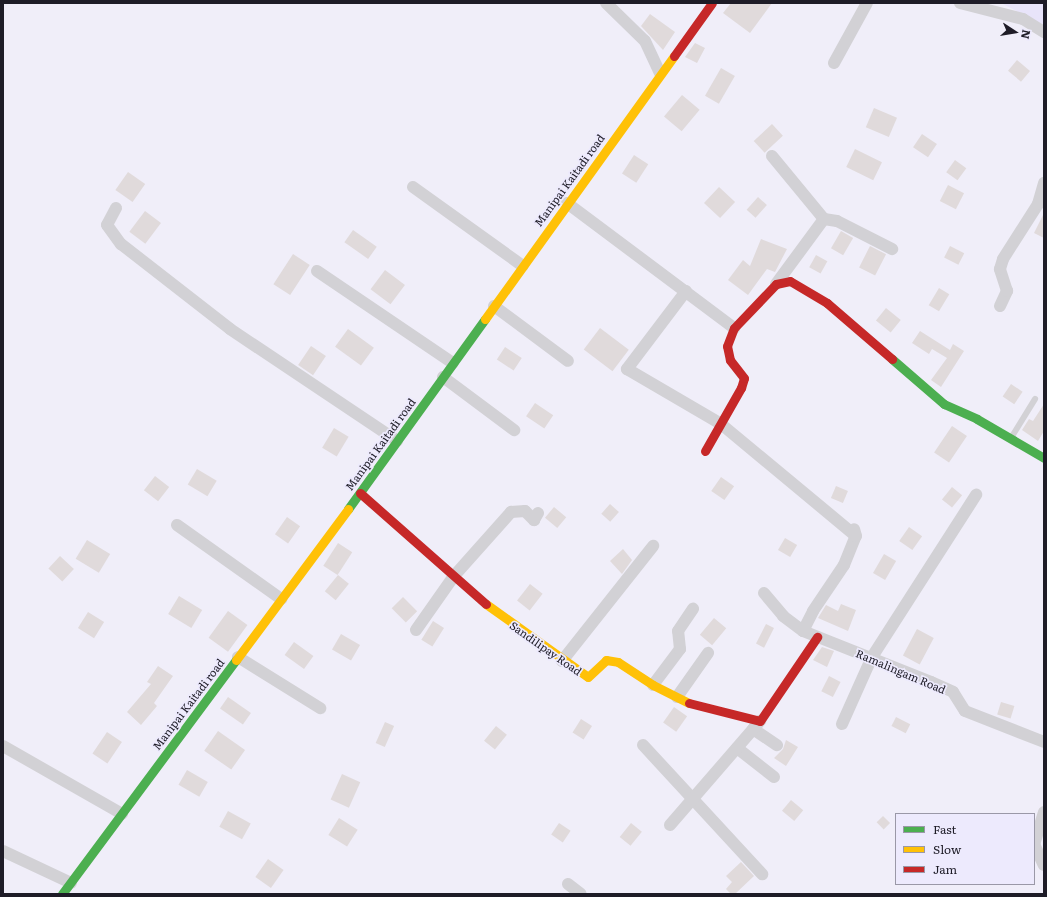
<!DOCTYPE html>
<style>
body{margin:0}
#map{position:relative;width:1047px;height:897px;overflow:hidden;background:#f0eef9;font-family:Literata,serif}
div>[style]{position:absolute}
.built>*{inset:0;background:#e8e4fa}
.building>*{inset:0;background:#e0dadb;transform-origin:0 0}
.lane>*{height:6px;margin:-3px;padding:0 3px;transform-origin:3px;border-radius:3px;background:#d2d1d5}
.street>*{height:12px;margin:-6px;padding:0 6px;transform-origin:6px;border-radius:6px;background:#d2d1d5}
.fast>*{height:9px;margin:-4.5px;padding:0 4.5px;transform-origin:4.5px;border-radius:4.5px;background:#4caf50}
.slow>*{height:9px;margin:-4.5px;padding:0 4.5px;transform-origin:4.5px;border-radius:4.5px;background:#ffc107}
.jam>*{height:9px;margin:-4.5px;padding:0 4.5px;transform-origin:4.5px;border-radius:4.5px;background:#c62828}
span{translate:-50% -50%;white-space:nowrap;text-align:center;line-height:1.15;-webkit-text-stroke:3.5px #edeafd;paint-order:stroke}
.street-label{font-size:11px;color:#1e1c27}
.frame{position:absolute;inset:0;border:4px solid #1e1c27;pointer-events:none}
.legend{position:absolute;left:895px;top:813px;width:140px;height:72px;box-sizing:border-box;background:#edeafd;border:1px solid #9a98a7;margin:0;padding:5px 7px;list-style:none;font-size:12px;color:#1e1c27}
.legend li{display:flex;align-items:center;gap:8px;height:20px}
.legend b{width:20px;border:1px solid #9a98a7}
.north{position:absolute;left:995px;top:12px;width:40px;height:40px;-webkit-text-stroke:3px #edeafd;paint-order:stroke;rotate:102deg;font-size:11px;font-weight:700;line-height:16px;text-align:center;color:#1e1c27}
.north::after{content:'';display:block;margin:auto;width:14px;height:18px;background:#1e1c27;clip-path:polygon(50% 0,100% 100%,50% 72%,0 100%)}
</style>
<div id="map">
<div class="built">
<i style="clip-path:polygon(1001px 3px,1044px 3px,1044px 25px)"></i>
</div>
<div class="building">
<i style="clip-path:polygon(731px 3px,772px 3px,750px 33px,723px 13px)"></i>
<i style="clip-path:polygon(650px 14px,675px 32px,663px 50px,641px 26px)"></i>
<i style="clip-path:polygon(695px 43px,705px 48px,697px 63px,685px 57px)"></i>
<i style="left:1017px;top:60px;width:17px;height:14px;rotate:40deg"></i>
<i style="left:721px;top:68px;width:16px;height:32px;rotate:30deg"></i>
<i style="left:682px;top:95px;width:23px;height:28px;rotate:40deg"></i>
<i style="left:874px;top:108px;width:25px;height:21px;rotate:23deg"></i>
<i style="left:772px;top:124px;width:16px;height:25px;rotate:47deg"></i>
<i style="left:922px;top:134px;width:18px;height:16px;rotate:34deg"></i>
<i style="left:855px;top:149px;width:30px;height:20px;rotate:26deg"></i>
<i style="left:634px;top:155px;width:17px;height:22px;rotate:33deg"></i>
<i style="left:955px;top:160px;width:14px;height:15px;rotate:36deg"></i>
<i style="left:128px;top:172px;width:21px;height:22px;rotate:35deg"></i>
<i style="left:948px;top:185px;width:18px;height:18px;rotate:27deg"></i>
<i style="left:719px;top:187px;width:22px;height:22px;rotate:43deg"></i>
<i style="left:758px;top:197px;width:12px;height:17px;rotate:42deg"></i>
<i style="left:145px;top:211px;width:20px;height:26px;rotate:37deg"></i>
<i style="clip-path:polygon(1044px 213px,1044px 238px,1034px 233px)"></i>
<i style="left:353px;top:230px;width:29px;height:15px;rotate:35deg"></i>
<i style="left:841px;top:231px;width:14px;height:20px;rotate:30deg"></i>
<i style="clip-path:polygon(761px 239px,787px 249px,775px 272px,767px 269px,748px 295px,728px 280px,743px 260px,750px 266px)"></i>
<i style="left:870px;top:246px;width:18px;height:24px;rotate:27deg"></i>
<i style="left:950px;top:246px;width:16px;height:13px;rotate:27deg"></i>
<i style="left:293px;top:254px;width:20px;height:36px;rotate:33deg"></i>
<i style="left:816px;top:255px;width:13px;height:14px;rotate:29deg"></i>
<i style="left:385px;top:270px;width:25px;height:24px;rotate:37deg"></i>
<i style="left:939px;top:288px;width:12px;height:20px;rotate:31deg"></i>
<i style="left:886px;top:308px;width:19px;height:16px;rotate:39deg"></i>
<i style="left:600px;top:328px;width:36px;height:27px;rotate:37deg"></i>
<i style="left:348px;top:329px;width:32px;height:22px;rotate:36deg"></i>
<i style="clip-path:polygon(920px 331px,950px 350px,953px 344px,964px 351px,941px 387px,931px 380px,947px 358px,932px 349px,929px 354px,912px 343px)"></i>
<i style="left:311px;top:346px;width:18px;height:23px;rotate:34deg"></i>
<i style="left:505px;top:347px;width:20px;height:15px;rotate:33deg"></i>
<i style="left:1011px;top:384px;width:14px;height:15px;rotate:34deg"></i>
<i style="left:535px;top:403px;width:22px;height:16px;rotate:34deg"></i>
<i style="clip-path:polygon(1044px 404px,1044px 431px,1038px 441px,1022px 430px,1029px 419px,1033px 421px)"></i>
<i style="left:952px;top:426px;width:18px;height:32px;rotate:34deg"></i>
<i style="left:334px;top:428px;width:17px;height:23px;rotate:31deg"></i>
<i style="left:197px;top:469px;width:23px;height:18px;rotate:31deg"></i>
<i style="left:155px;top:476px;width:18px;height:18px;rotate:38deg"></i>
<i style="left:721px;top:477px;width:16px;height:17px;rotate:35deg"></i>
<i style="left:836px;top:486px;width:13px;height:13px;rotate:23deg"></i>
<i style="left:952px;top:487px;width:13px;height:16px;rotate:39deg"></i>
<i style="left:610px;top:504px;width:12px;height:13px;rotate:42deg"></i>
<i style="left:554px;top:507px;width:16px;height:14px;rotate:40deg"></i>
<i style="left:287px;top:517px;width:16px;height:21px;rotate:35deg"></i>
<i style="left:909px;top:527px;width:16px;height:17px;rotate:35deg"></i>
<i style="left:785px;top:538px;width:14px;height:14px;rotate:30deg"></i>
<i style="left:87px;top:540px;width:27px;height:22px;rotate:31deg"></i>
<i style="left:338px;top:543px;width:17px;height:27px;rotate:33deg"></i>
<i style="clip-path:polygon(623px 549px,632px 560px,622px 574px,610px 561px)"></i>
<i style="left:884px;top:554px;width:14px;height:22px;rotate:30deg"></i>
<i style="left:60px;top:556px;width:19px;height:17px;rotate:43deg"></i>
<i style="left:338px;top:575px;width:14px;height:21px;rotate:39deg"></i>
<i style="left:530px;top:584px;width:16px;height:21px;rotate:38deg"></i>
<i style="left:179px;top:596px;width:27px;height:21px;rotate:31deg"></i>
<i style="left:403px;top:597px;width:20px;height:16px;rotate:45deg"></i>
<i style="clip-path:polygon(841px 604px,856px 610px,848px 631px,818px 618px,826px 605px,838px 611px)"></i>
<i style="left:228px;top:611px;width:24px;height:33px;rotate:36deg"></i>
<i style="left:88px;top:612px;width:19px;height:19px;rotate:32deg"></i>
<i style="left:714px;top:618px;width:16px;height:22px;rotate:40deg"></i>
<i style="left:433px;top:621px;width:13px;height:22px;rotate:32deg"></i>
<i style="left:766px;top:624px;width:9px;height:22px;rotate:27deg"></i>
<i style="left:917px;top:629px;width:19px;height:30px;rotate:28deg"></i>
<i style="left:341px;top:634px;width:22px;height:18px;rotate:30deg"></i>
<i style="left:294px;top:642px;width:24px;height:16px;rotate:36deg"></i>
<i style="clip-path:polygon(822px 647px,834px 651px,827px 667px,813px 660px)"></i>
<i style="clip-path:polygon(158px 666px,173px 676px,154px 703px,157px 706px,141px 725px,127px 712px,151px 684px,147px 682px)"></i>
<i style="left:829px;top:676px;width:13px;height:17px;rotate:27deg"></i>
<i style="left:228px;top:697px;width:28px;height:14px;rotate:35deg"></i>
<i style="left:1001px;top:702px;width:14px;height:13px;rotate:17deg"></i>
<i style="left:674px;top:707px;width:16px;height:19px;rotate:35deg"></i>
<i style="left:896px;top:717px;width:16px;height:10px;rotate:27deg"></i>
<i style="left:581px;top:719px;width:13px;height:16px;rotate:32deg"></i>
<i style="left:385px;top:722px;width:10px;height:23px;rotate:24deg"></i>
<i style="left:496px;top:726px;width:14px;height:19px;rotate:39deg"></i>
<i style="left:218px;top:731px;width:33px;height:24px;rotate:35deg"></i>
<i style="left:107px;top:732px;width:18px;height:26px;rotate:34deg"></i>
<i style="clip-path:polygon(786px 740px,798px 747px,786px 766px,774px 758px,783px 749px)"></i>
<i style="left:187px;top:770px;width:24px;height:17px;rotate:30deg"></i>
<i style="left:342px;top:774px;width:20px;height:28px;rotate:24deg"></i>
<i style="left:791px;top:800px;width:16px;height:14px;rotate:40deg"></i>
<i style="left:228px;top:811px;width:26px;height:18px;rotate:29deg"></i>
<i style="left:883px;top:816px;width:10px;height:9px;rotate:45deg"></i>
<i style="left:339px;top:818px;width:22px;height:20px;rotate:32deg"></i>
<i style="left:559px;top:823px;width:14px;height:14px;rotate:34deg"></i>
<i style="left:631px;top:823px;width:14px;height:18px;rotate:39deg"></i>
<i style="left:268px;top:859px;width:19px;height:22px;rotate:35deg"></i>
<i style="clip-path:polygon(741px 862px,754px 876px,735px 894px,731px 894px,726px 889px,732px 882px,726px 876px)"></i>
</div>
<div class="lane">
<i style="left:1011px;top:438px;width:46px;rotate:-58.4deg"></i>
</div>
<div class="street">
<i style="left:606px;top:3px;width:54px;rotate:44.3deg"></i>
<i style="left:645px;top:41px;width:35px;rotate:65deg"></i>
<i style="left:960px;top:3px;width:65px;rotate:14.3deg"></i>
<i style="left:1023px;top:19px;width:25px;rotate:32deg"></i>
<i style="left:834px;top:63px;width:68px;rotate:-61.2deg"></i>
<i style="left:772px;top:156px;width:82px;rotate:50.5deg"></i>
<i style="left:413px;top:187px;width:135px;rotate:35.7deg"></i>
<i style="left:567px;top:203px;width:209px;rotate:36.8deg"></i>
<i style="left:116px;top:208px;width:19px;rotate:118deg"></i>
<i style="left:107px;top:225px;width:24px;rotate:54deg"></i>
<i style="left:121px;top:244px;width:138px;rotate:37.9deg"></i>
<i style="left:230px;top:329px;width:201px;rotate:33.8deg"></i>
<i style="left:317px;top:271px;width:164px;rotate:34.1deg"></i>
<i style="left:776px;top:284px;width:81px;rotate:-53.6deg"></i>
<i style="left:824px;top:219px;width:13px;rotate:9deg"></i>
<i style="left:837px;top:221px;width:62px;rotate:27deg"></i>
<i style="left:686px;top:291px;width:98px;rotate:127.1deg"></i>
<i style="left:627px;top:369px;width:109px;rotate:30.3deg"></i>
<i style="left:721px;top:424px;width:175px;rotate:39.7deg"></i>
<i style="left:494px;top:306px;width:92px;rotate:36.6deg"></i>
<i style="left:1000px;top:306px;width:17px;rotate:-65deg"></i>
<i style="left:1007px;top:291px;width:23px;rotate:-108deg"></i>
<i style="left:1000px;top:269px;width:10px;rotate:-73deg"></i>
<i style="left:1003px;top:259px;width:65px;rotate:-57.5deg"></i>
<i style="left:1038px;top:204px;width:22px;rotate:-74deg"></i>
<i style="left:443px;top:377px;width:89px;rotate:36.7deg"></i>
<i style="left:177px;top:525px;width:128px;rotate:35.4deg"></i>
<i style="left:764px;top:593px;width:30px;rotate:50deg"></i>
<i style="left:783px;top:616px;width:25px;rotate:37deg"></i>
<i style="left:803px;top:631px;width:138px;rotate:21.7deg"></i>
<i style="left:931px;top:682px;width:24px;rotate:24deg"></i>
<i style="left:953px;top:692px;width:22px;rotate:58deg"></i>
<i style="left:965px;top:711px;width:85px;rotate:21.4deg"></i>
<i style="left:416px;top:630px;width:66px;rotate:-54.9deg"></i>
<i style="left:454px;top:576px;width:86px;rotate:-48.3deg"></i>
<i style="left:511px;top:512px;width:14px;rotate:-4deg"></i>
<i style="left:525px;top:511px;width:13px;rotate:45deg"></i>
<i style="left:534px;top:520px;width:8px;rotate:-60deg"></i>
<i style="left:803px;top:631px;width:22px;rotate:-63deg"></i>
<i style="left:813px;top:611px;width:55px;rotate:-56deg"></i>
<i style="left:844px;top:565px;width:31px;rotate:-68deg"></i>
<i style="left:856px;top:536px;width:7px;rotate:-106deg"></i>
<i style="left:238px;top:657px;width:97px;rotate:31.9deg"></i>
<i style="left:562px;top:661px;width:147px;rotate:-51.6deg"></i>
<i style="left:653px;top:685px;width:45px;rotate:-53.1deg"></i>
<i style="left:680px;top:649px;width:18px;rotate:-96deg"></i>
<i style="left:678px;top:631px;width:27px;rotate:-56deg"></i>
<i style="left:677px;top:697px;width:54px;rotate:-54.8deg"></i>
<i style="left:842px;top:724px;width:73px;rotate:-65.9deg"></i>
<i style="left:872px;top:657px;width:193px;rotate:-57.3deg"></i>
<i style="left:753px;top:729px;width:29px;rotate:34deg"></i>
<i style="left:643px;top:745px;width:176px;rotate:47.3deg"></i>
<i style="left:3px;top:746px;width:137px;rotate:29.7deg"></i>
<i style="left:737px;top:748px;width:47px;rotate:38.1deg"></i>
<i style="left:1044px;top:812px;width:34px;rotate:107deg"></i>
<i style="left:1034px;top:844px;width:23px;rotate:65deg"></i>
<i style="left:670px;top:825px;width:138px;rotate:-49.1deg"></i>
<i style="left:3px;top:851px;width:75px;rotate:25.2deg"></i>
<i style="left:568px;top:884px;width:16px;rotate:38deg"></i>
</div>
<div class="fast">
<i style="left:892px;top:359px;width:69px;rotate:40.9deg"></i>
<i style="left:944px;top:404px;width:36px;rotate:24deg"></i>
<i style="left:977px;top:419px;width:78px;rotate:30.2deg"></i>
<i style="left:348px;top:509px;width:234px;rotate:-54.2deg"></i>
<i style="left:62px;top:894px;width:292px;rotate:-53.4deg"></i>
</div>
<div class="slow">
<i style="left:485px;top:319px;width:324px;rotate:-54.3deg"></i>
<i style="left:486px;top:604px;width:125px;rotate:35.6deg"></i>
<i style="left:588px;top:677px;width:25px;rotate:-43deg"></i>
<i style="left:606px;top:660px;width:12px;rotate:9deg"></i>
<i style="left:618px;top:662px;width:42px;rotate:33.3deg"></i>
<i style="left:653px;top:685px;width:40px;rotate:26.6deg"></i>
<i style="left:236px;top:660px;width:188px;rotate:-53.4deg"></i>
</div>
<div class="jam">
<i style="left:674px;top:56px;width:65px;rotate:-54.4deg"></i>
<i style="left:705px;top:451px;width:73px;rotate:-60.3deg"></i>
<i style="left:741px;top:388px;width:10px;rotate:-73deg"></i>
<i style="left:744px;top:378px;width:23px;rotate:-128deg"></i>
<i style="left:730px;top:360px;width:14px;rotate:-102deg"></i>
<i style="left:727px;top:346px;width:19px;rotate:-69deg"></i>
<i style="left:734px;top:328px;width:61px;rotate:-46.3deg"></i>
<i style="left:776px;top:284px;width:14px;rotate:-12deg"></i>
<i style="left:790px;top:281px;width:43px;rotate:30.7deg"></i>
<i style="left:827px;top:303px;width:86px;rotate:40.7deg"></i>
<i style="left:360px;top:493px;width:168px;rotate:41.4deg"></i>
<i style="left:689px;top:703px;width:73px;rotate:14.2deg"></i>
<i style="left:760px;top:721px;width:102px;rotate:-55.8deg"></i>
</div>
<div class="street-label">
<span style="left:569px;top:180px;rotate:-54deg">Manipai Kaitadi road</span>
<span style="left:380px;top:444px;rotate:-54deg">Manipai Kaitadi road</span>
<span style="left:546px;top:648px;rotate:35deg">Sandilipay Road</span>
<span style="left:901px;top:671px;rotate:23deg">Ramalingam Road</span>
<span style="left:188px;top:704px;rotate:-53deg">Manipai Kaitadi road</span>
</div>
<div class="frame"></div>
<ul class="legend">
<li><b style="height:5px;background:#4caf50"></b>Fast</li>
<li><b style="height:5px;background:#ffc107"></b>Slow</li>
<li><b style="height:5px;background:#c62828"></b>Jam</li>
</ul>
<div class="north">N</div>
</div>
